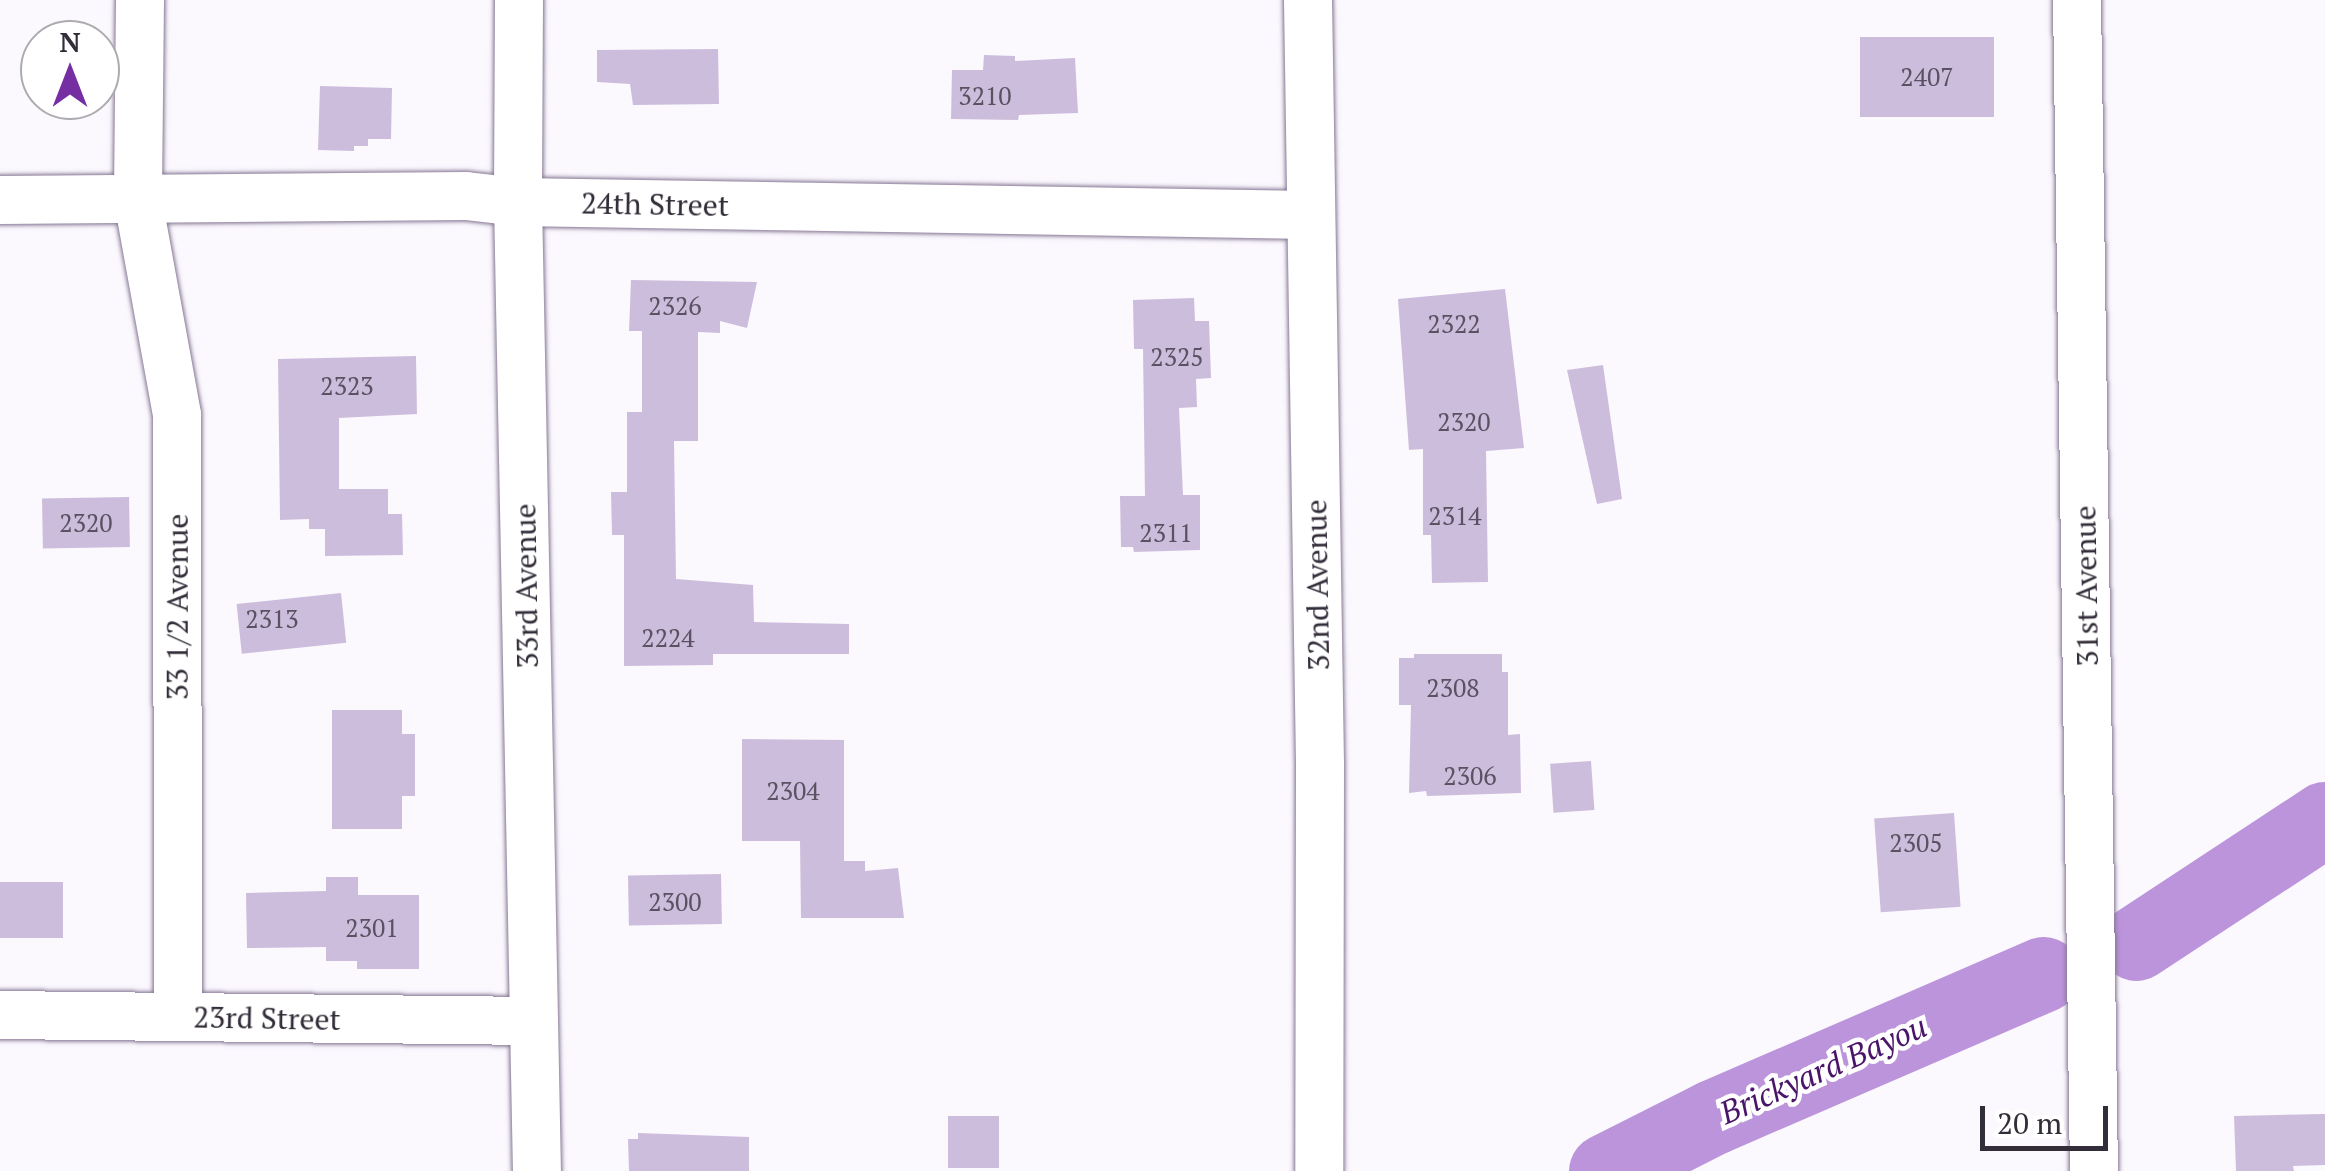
<!DOCTYPE html>
<style>
body{margin:0}
#map{position:relative;width:2325px;height:1171px;overflow:hidden;background:#fbf8fe;font-family:"PT Serif",serif}
div>[style]{position:absolute}
.river>*{height:75px;margin:-37.5px;padding:0 37.5px;transform-origin:37.5px;border-radius:37.5px;background:#bb94dc}
.building>*{inset:0;background:#cdbddc;transform-origin:0 0}
.roads{filter:drop-shadow(0 0 2px #867794) drop-shadow(0 0 2px #867794)}
.minor>*{height:48px;margin:-24px;padding:0 24px;transform-origin:24px;border-radius:24px;background:#fff}
span{translate:-50% -50%;white-space:nowrap;text-align:center;line-height:1.15;-webkit-text-stroke:9px #fff;paint-order:stroke}
.number-label{font-size:25px;color:#5a5162}
.number-label span{-webkit-text-stroke-width:0}
.street-label{font-size:30px;color:#332d39}
.water-label{font-size:32px;color:#491469;font-style:italic}
.north{position:absolute;left:20px;top:20px;width:100px;height:100px;box-sizing:border-box;background:#fff;border:2px solid #adabb0;border-radius:50%;rotate:0deg;font-size:28px;font-weight:700;line-height:40px;text-align:center;color:#332d39}
.north::after{content:'';display:block;margin:auto;width:35px;height:45px;background:#752fa3;clip-path:polygon(50% 0,100% 100%,50% 72%,0 100%)}
.scale{position:absolute;left:1980px;top:1106px;width:128px;height:45px;box-sizing:border-box;border:5px solid #332d39;border-top:0;padding-left:12px;font-size:30px;line-height:35px;white-space:nowrap;color:#332d39;-webkit-text-stroke:8px #fff;paint-order:stroke}
</style>
<div id="map">
<div class="river">
<i style="left:2136px;top:943px;width:226px;rotate:-33.3deg"></i>
<i style="left:1606px;top:1171px;width:120px;rotate:-26.8deg"></i>
<i style="left:1713px;top:1117px;width:360px;rotate:-23.4deg"></i>
</div>
<div class="building">
<i style="left:1860px;top:37px;width:134px;height:80px"></i>
<i style="clip-path:polygon(718px 49px,719px 104px,633px 105px,630px 84px,597px 82px,597px 50px)"></i>
<i style="clip-path:polygon(984px 55px,1015px 56px,1015px 61px,1075px 58px,1078px 113px,1019px 115px,1018px 120px,951px 119px,952px 70px,983px 70px)"></i>
<i style="clip-path:polygon(320px 86px,392px 88px,391px 139px,368px 139px,368px 146px,354px 146px,354px 151px,318px 150px)"></i>
<i style="clip-path:polygon(631px 280px,757px 282px,747px 328px,720px 321px,720px 333px,698px 332px,698px 441px,674px 441px,676px 579px,753px 585px,754px 622px,849px 624px,849px 654px,713px 654px,713px 665px,624px 666px,624px 535px,612px 535px,611px 492px,627px 492px,627px 412px,642px 412px,642px 331px,629px 331px)"></i>
<i style="clip-path:polygon(1505px 289px,1524px 448px,1486px 451px,1488px 582px,1432px 583px,1431px 535px,1423px 535px,1423px 449px,1409px 450px,1398px 299px)"></i>
<i style="clip-path:polygon(1194px 298px,1195px 321px,1209px 321px,1211px 378px,1196px 379px,1197px 407px,1179px 408px,1183px 495px,1200px 495px,1200px 550px,1134px 552px,1133px 547px,1121px 547px,1120px 496px,1145px 496px,1143px 349px,1134px 349px,1133px 300px)"></i>
<i style="clip-path:polygon(416px 356px,417px 414px,339px 418px,339px 489px,388px 489px,388px 514px,402px 514px,403px 555px,325px 556px,325px 529px,309px 529px,309px 519px,280px 520px,278px 359px)"></i>
<i style="clip-path:polygon(1603px 365px,1622px 499px,1597px 504px,1567px 370px)"></i>
<i style="left:129px;top:497px;width:50px;height:87px;rotate:89deg"></i>
<i style="left:341px;top:593px;width:50px;height:105px;rotate:84deg"></i>
<i style="clip-path:polygon(1414px 654px,1502px 654px,1502px 672px,1508px 672px,1508px 735px,1520px 734px,1521px 793px,1427px 796px,1426px 791px,1409px 793px,1411px 705px,1399px 705px,1399px 658px,1414px 658px)"></i>
<i style="clip-path:polygon(332px 710px,402px 710px,402px 734px,415px 734px,415px 796px,402px 796px,402px 829px,332px 829px)"></i>
<i style="clip-path:polygon(742px 739px,844px 740px,844px 861px,865px 861px,865px 871px,898px 868px,904px 918px,801px 918px,800px 841px,742px 841px)"></i>
<i style="left:1591px;top:761px;width:49px;height:41px;rotate:86deg"></i>
<i style="left:1954px;top:813px;width:94px;height:80px;rotate:86deg"></i>
<i style="left:721px;top:874px;width:50px;height:93px;rotate:89deg"></i>
<i style="clip-path:polygon(326px 877px,358px 877px,358px 895px,419px 895px,419px 969px,357px 969px,357px 961px,326px 961px,326px 947px,247px 948px,246px 893px,326px 891px)"></i>
<i style="left:63px;top:882px;width:56px;height:63px;rotate:90deg"></i>
<i style="clip-path:polygon(2325px 1114px,2325px 1165px,2293px 1166px,2294px 1171px,2236px 1171px,2234px 1116px)"></i>
<i style="left:948px;top:1116px;width:51px;height:52px"></i>
<i style="clip-path:polygon(638px 1133px,749px 1137px,749px 1171px,629px 1171px,628px 1139px,638px 1139px)"></i>
</div>
<div class="roads">
<div class="minor">
<i style="left:140px;top:0;width:200px;rotate:90.6deg"></i>
<i style="left:138px;top:200px;width:219px;rotate:79.7deg"></i>
<i style="left:177px;top:415px;width:602px;rotate:89.9deg"></i>
<i style="left:519px;top:0;width:202px;rotate:90.3deg"></i>
<i style="left:518px;top:202px;width:969px;rotate:88.88deg"></i>
<i style="left:1308px;top:0;width:765px;rotate:89.1deg"></i>
<i style="left:1320px;top:765px;width:406px;rotate:90.1deg"></i>
<i style="left:2077px;top:0;width:1171px;rotate:89.17deg"></i>
<i style="left:0;top:200px;width:466px;rotate:-0.5deg"></i>
<i style="left:466px;top:196px;width:52px;rotate:6.6deg"></i>
<i style="left:518px;top:202px;width:792px;rotate:0.94deg"></i>
<i style="left:0;top:1015px;width:534px;rotate:0.64deg"></i>
</div>
</div>
<div class="number-label">
<span style="left:1927px;top:77px">2407</span>
<span style="left:985px;top:96px">3210</span>
<span style="left:675px;top:306px">2326</span>
<span style="left:1454px;top:324px">2322</span>
<span style="left:1177px;top:357px">2325</span>
<span style="left:347px;top:386px">2323</span>
<span style="left:1464px;top:422px">2320</span>
<span style="left:1455px;top:516px">2314</span>
<span style="left:86px;top:523px">2320</span>
<span style="left:1166px;top:533px">2311</span>
<span style="left:272px;top:619px">2313</span>
<span style="left:668px;top:638px">2224</span>
<span style="left:1453px;top:688px">2308</span>
<span style="left:1470px;top:776px">2306</span>
<span style="left:793px;top:791px">2304</span>
<span style="left:1916px;top:843px">2305</span>
<span style="left:675px;top:902px">2300</span>
<span style="left:372px;top:928px">2301</span>
</div>
<div class="street-label">
<span style="left:655px;top:204px;rotate:1deg">24th Street</span>
<span style="left:1317px;top:585px;rotate:-91deg">32nd Avenue</span>
<span style="left:526px;top:586px;rotate:-91deg">33rd Avenue</span>
<span style="left:2086px;top:586px;rotate:-91deg">31st Avenue</span>
<span style="left:177px;top:607px;rotate:-90deg">33 1/2 Avenue</span>
<span style="left:267px;top:1018px;rotate:1deg">23rd Street</span>
</div>
<div class="water-label">
<span style="left:1823px;top:1069px;rotate:-24deg">Brickyard Bayou</span>
</div>
<div class="north">N</div>
<div class="scale">20 m</div>
</div>
